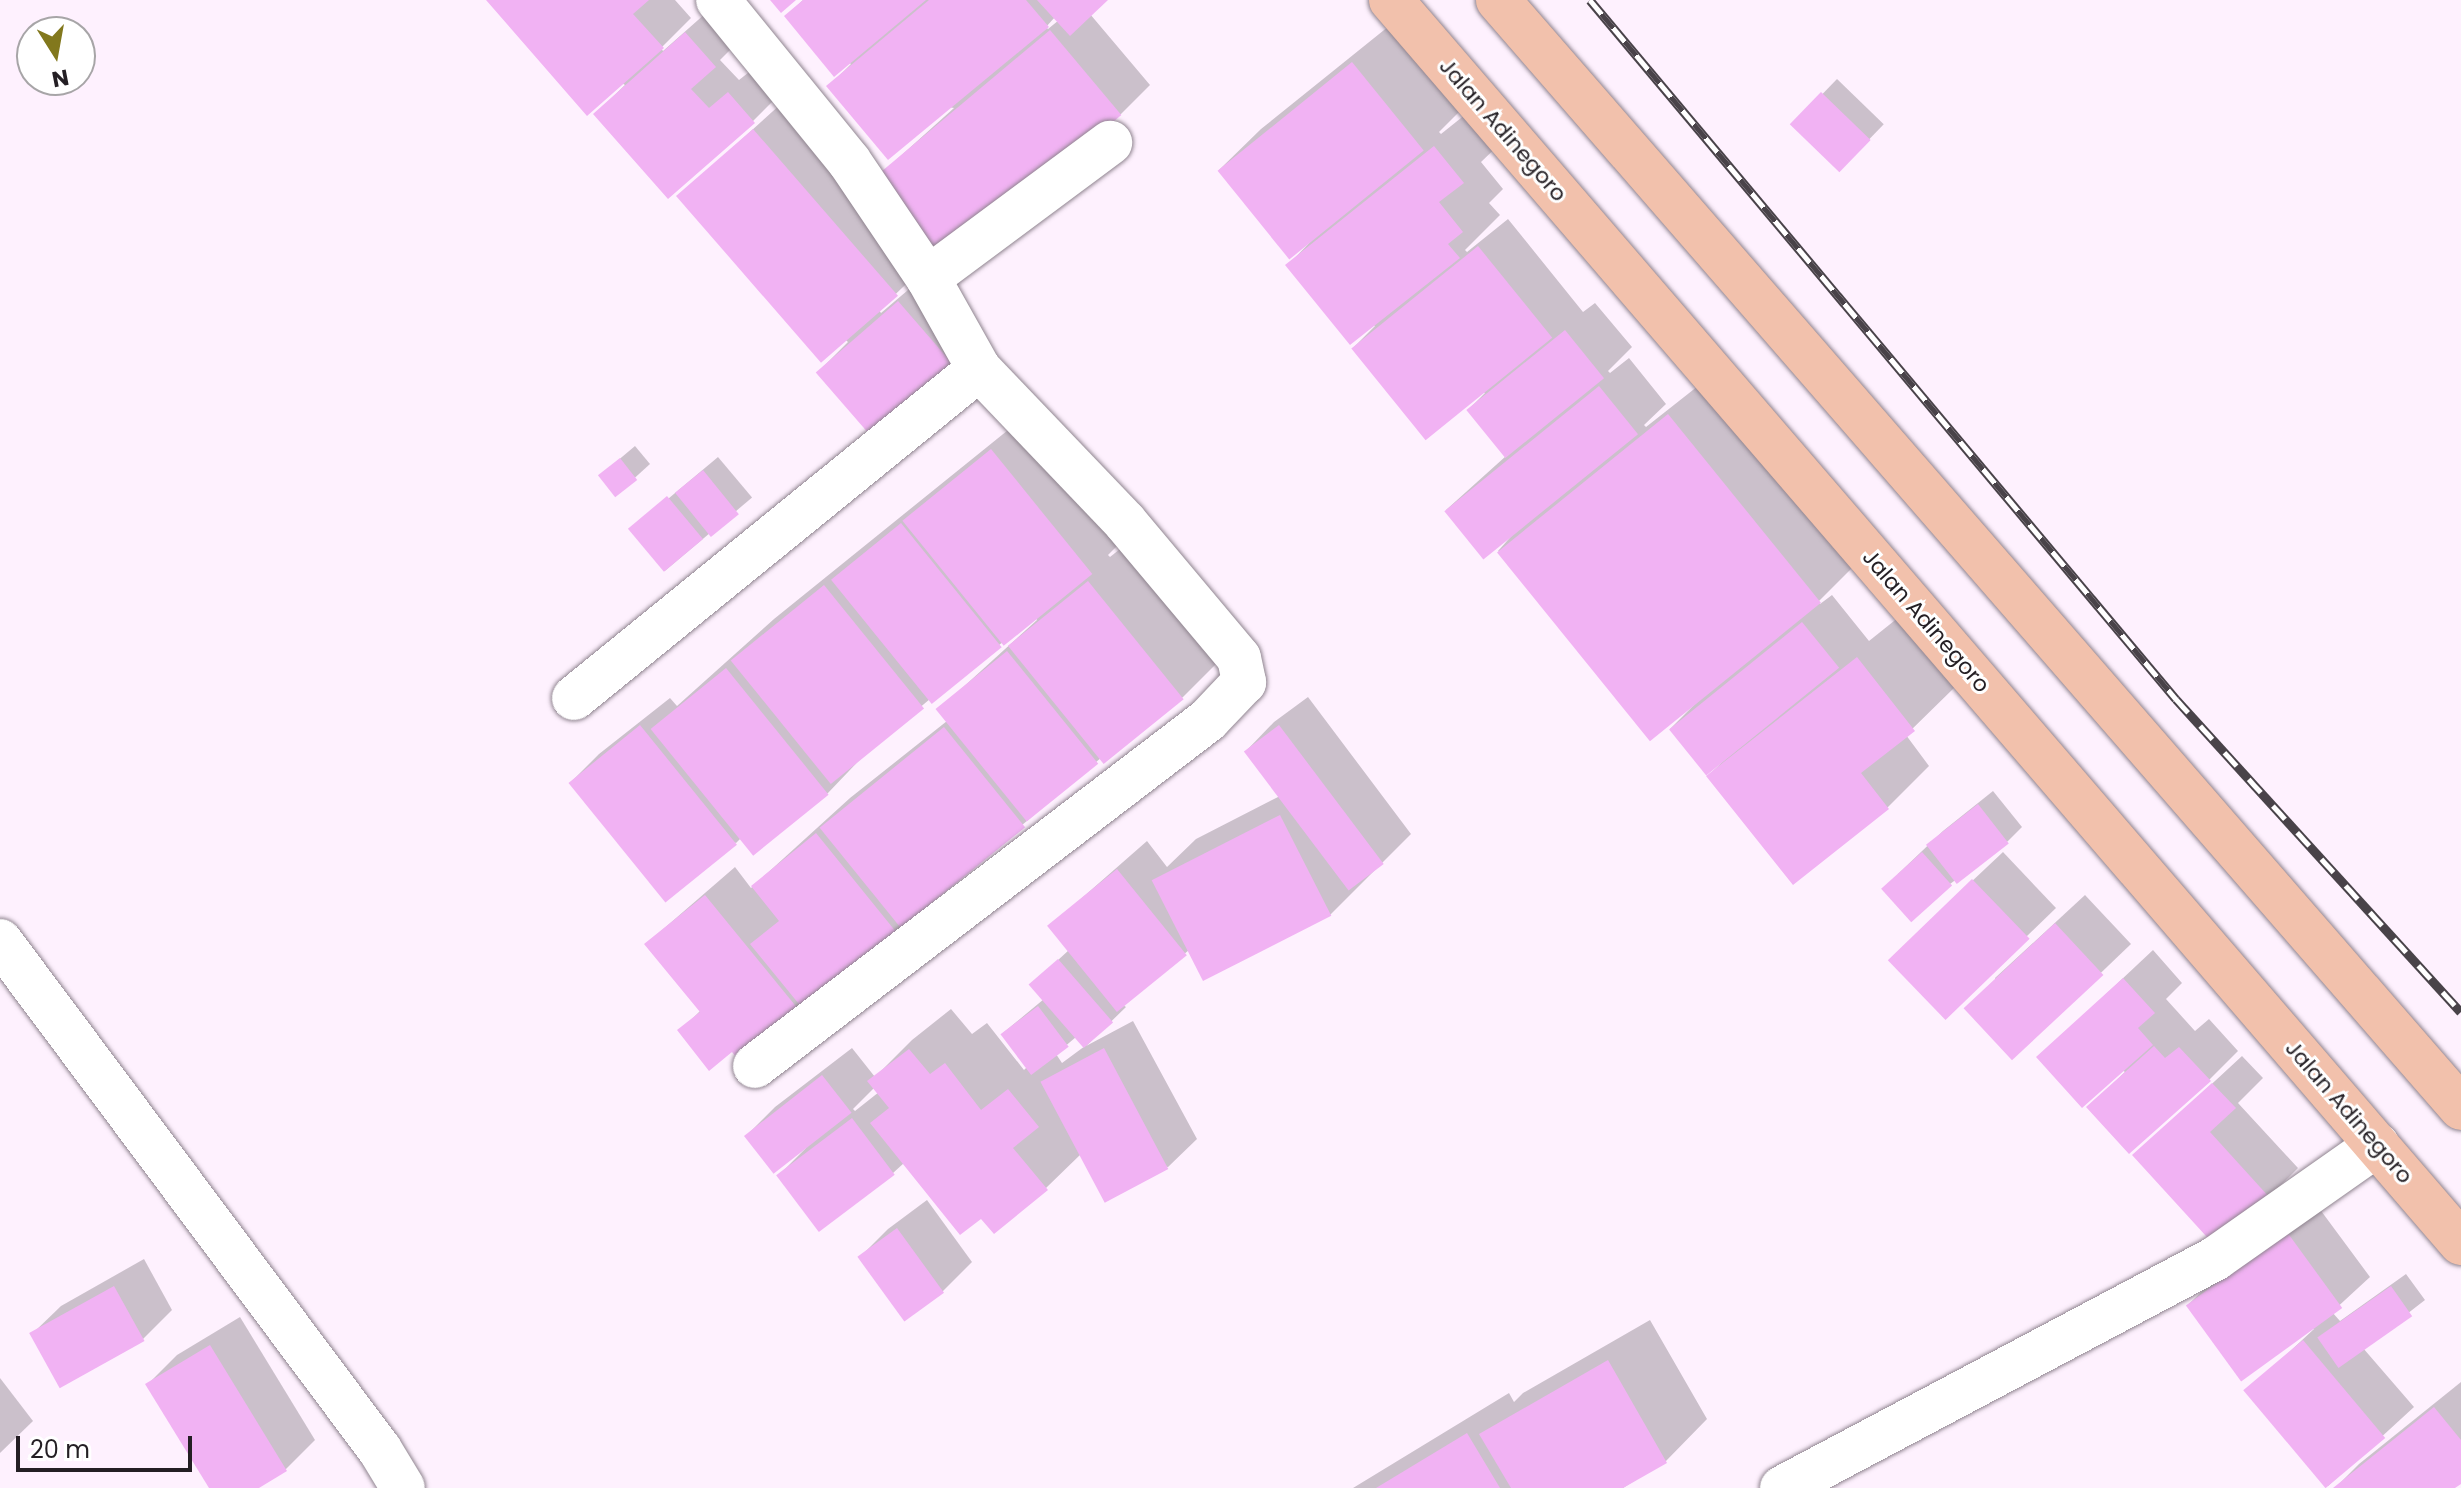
<!DOCTYPE html>
<style>
body{margin:0}
#map{position:relative;width:2461px;height:1488px;overflow:hidden;background:#fef1fe;font-family:Poppins,sans-serif}
div>[style]{position:absolute}
.shadow>*{inset:0;background:#0003;transform-origin:0 0}
.building>*{inset:0;background:#f1b2f3;transform-origin:0 0}
.roads{filter:drop-shadow(0 0 2px #8f848f) drop-shadow(0 0 2px #8f848f)}
.street>*{height:44px;margin:-22px;padding:0 22px;transform-origin:22px;border-radius:22px;background:#fff}
.highway>*{height:44px;margin:-22px;padding:0 22px;transform-origin:22px;border-radius:22px;background:#f2c1ac}
.rail>*{height:9px;margin-top:-4.5px;transform-origin:0;background:repeating-linear-gradient(90deg,#fff 0 18px,#494349 0 36px);box-sizing:border-box;border-block:2px solid #494349}
span{translate:-50% -50%;white-space:nowrap;text-align:center;line-height:1.15;-webkit-text-stroke:6px #fff;paint-order:stroke}
.street-label{font-size:22px;color:#241f24}
.north{position:absolute;left:16px;top:16px;width:80px;height:80px;box-sizing:border-box;background:#fff;border:2px solid #a7a5a7;border-radius:50%;rotate:169deg;font-size:22px;font-weight:700;line-height:32px;text-align:center;color:#241f24}
.north::after{content:'';display:block;margin:auto;width:28px;height:36px;background:#82781d;clip-path:polygon(50% 0,100% 100%,50% 72%,0 100%)}
.scale{position:absolute;left:16px;top:1436px;width:176px;height:36px;box-sizing:border-box;border:4px solid #241f24;border-top:0;padding-left:10px;font-size:24px;line-height:28px;white-space:nowrap;color:#241f24;-webkit-text-stroke:6px #fff;paint-order:stroke}
</style>
<div id="map">
<div class="shadow">
<i style="clip-path:polygon(488px 0,675px 0,691px 18px,661px 48px,663px 51px,715px 5px,743px 37px,720px 60px,739px 80px,758px 65px,782px 92px,753px 121px,595px 114px,625px 85px)"></i>
<i style="clip-path:polygon(evenodd,803px 0,1106px 0,1090px 14px,1150px 85px,1121px 114px,875px 179px,954px 108px,829px 86px,851px 64px,786px 16px,803px 0,1055px 17px,1059px 20px,1048px 29px,1046px 27px,1055px 17px)"></i>
<i style="clip-path:polygon(1394px 22px,1463px 108px,1439px 132px,1441px 134px,1476px 106px,1504px 140px,1481px 162px,1503px 189px,1489px 203px,1500px 215px,1465px 250px,1467px 252px,1508px 219px,1583px 312px,1595px 303px,1632px 347px,1608px 371px,1610px 373px,1629px 358px,1666px 404px,1644px 425px,1646px 427px,1698px 386px,1860px 560px,1818px 602px,1820px 604px,1832px 595px,1869px 641px,1899px 617px,1955px 687px,1906px 735px,1929px 766px,1888px 807px,1794px 882px,1708px 776px,1727px 757px,1670px 729px,1700px 699px,1699px 697px,1498px 551px,1524px 522px,1446px 510px,1506px 456px,1469px 409px,1485px 393px,1353px 348px,1375px 326px,1288px 265px,1314px 238px,1219px 170px,1261px 129px)"></i>
<i style="left:1837px;top:79px;width:65px;height:64px;rotate:44deg"></i>
<i style="clip-path:polygon(783px 102px,926px 265px,879px 310px,881px 313px,928px 273px,954px 365px,818px 372px,848px 342px,679px 196px)"></i>
<i style="clip-path:polygon(1034px 409px,1133px 530px,1108px 555px,1110px 557px,1130px 541px,1224px 656px,1183px 697px,1104px 761px,1102px 757px,801px 1013px,733px 1049px,680px 1031px,701px 1010px,646px 944px,735px 867px,751px 888px,850px 798px,947px 721px,938px 710px,1037px 620px,1035px 617px,930px 699px,869px 750px,828px 793px,754px 853px,742px 837px,736px 843px,570px 783px,599px 754px,670px 698px,677px 706px,774px 619px)"></i>
<i style="clip-path:polygon(635px 446px,650px 464px,617px 494px,616px 462px)"></i>
<i style="left:718px;top:457px;width:53px;height:114px;rotate:50deg"></i>
<i style="clip-path:polygon(evenodd,1308px 697px,1411px 834px,1330px 915px,1189px 950px,1123px 1005px,1126px 1007px,1086px 1046px,1133px 1021px,1197px 1139px,1168px 1167px,1081px 1154px,1046px 1188px,981px 1216px,904px 1163px,893px 1173px,779px 1175px,806px 1148px,746px 1136px,775px 1107px,852px 1048px,875px 1077px,912px 1040px,951px 1009px,972px 1034px,987px 1023px,1024px 1070px,1028px 1066px,1003px 1033px,1044px 999px,1046px 971px,1069px 950px,1050px 926px,1147px 841px,1167px 867px,1196px 839px,1280px 796px,1246px 751px,1274px 722px,1308px 697px,1076px 1037px,1085px 1046px,1062px 1063px,1056px 1054px,1076px 1037px,1308px 697px,875px 1087px,879px 1092px,855px 1111px,853px 1109px,875px 1087px)"></i>
<i style="clip-path:polygon(1993px 791px,2022px 827px,2008px 841px,1950px 884px,1898px 874px,1943px 831px)"></i>
<i style="clip-path:polygon(2003px 852px,2056px 908px,1943px 1017px,1918px 932px)"></i>
<i style="clip-path:polygon(2085px 895px,2131px 944px,2013px 1057px,1995px 978px)"></i>
<i style="clip-path:polygon(2153px 950px,2182px 983px,2166px 999px,2195px 1031px,2209px 1019px,2238px 1051px,2209px 1080px,2089px 1107px,2125px 1072px,2122px 1070px,2039px 1057px)"></i>
<i style="clip-path:polygon(2242px 1056px,2263px 1078px,2238px 1103px,2298px 1168px,2269px 1197px,2135px 1155px)"></i>
<i style="clip-path:polygon(927px 1200px,972px 1262px,943px 1291px,905px 1319px,859px 1258px,888px 1229px)"></i>
<i style="clip-path:polygon(2316px 1204px,2370px 1277px,2332px 1312px,2340px 1321px,2406px 1274px,2425px 1300px,2363px 1348px,2414px 1407px,2328px 1486px,2247px 1391px,2314px 1329px,2188px 1305px,2217px 1276px)"></i>
<i style="clip-path:polygon(144px 1259px,172px 1310px,143px 1339px,32px 1334px,61px 1306px)"></i>
<i style="clip-path:polygon(240px 1317px,315px 1440px,286px 1469px,255px 1488px,211px 1488px,148px 1384px,177px 1355px)"></i>
<i style="clip-path:polygon(1650px 1320px,1707px 1419px,1666px 1461px,1623px 1488px,1353px 1488px,1509px 1393px,1514px 1402px,1523px 1393px)"></i>
<i style="clip-path:polygon(0 1378px,33px 1421px,0 1453px)"></i>
<i style="clip-path:polygon(2461px 1382px,2461px 1481px,2452px 1488px,2335px 1488px,2359px 1464px)"></i>
</div>
<div class="building">
<i style="clip-path:polygon(486px 0,649px 0,633px 14px,664px 48px,587px 116px)"></i>
<i style="clip-path:polygon(770px 0,796px 0,781px 13px)"></i>
<i style="clip-path:polygon(803px 0,926px 0,834px 77px,784px 16px)"></i>
<i style="clip-path:polygon(929px 0,1026px 0,1049px 27px,888px 160px,826px 86px)"></i>
<i style="clip-path:polygon(1037px 0,1108px 0,1070px 36px)"></i>
<i style="left:1050px;top:30px;width:111px;height:232px;rotate:50deg"></i>
<i style="clip-path:polygon(685px 32px,716px 67px,691px 89px,709px 108px,728px 92px,755px 123px,668px 199px,593px 114px)"></i>
<i style="left:1352px;top:62px;width:114px;height:173px;rotate:51deg"></i>
<i style="left:1821px;top:92px;width:69px;height:45px;rotate:44deg"></i>
<i style="left:753px;top:129px;width:221px;height:102px;rotate:49deg"></i>
<i style="clip-path:polygon(1434px 146px,1464px 183px,1439px 202px,1463px 232px,1448px 244px,1460px 258px,1350px 345px,1285px 265px)"></i>
<i style="left:1478px;top:246px;width:118px;height:163px;rotate:51deg"></i>
<i style="left:898px;top:301px;width:86px;height:109px;rotate:49deg"></i>
<i style="left:1565px;top:330px;width:62px;height:127px;rotate:51deg"></i>
<i style="left:1599px;top:386px;width:62px;height:199px;rotate:51deg"></i>
<i style="left:1668px;top:414px;width:243px;height:220px;rotate:51deg"></i>
<i style="left:991px;top:449px;width:161px;height:114px;rotate:51deg"></i>
<i style="left:620px;top:458px;width:28px;height:28px;rotate:52deg"></i>
<i style="left:703px;top:470px;width:57px;height:36px;rotate:51deg"></i>
<i style="left:667px;top:496px;width:56px;height:51px;rotate:50deg"></i>
<i style="left:901px;top:523px;width:160px;height:90px;rotate:51deg"></i>
<i style="left:1088px;top:581px;width:152px;height:103px;rotate:51deg"></i>
<i style="left:824px;top:585px;width:159px;height:120px;rotate:51deg"></i>
<i style="left:1802px;top:622px;width:59px;height:171px;rotate:51deg"></i>
<i style="left:1007px;top:651px;width:145px;height:92px;rotate:51deg"></i>
<i style="clip-path:polygon(1857px 657px,1915px 731px,1861px 773px,1889px 809px,1793px 885px,1706px 776px)"></i>
<i style="left:726px;top:668px;width:163px;height:97px;rotate:51deg"></i>
<i style="left:640px;top:725px;width:154px;height:92px;rotate:51deg"></i>
<i style="left:1279px;top:725px;width:174px;height:44px;rotate:53deg"></i>
<i style="left:944px;top:727px;width:129px;height:160px;rotate:51deg"></i>
<i style="left:1978px;top:804px;width:50px;height:66px;rotate:52deg"></i>
<i style="left:1280px;top:815px;width:113px;height:144px;rotate:63deg"></i>
<i style="clip-path:polygon(816px 833px,905px 943px,803px 1009px,750px 944px,779px 921px,751px 886px)"></i>
<i style="left:1922px;top:852px;width:45px;height:55px;rotate:48deg"></i>
<i style="left:1117px;top:869px;width:111px;height:90px;rotate:51deg"></i>
<i style="left:1972px;top:879px;width:83px;height:117px;rotate:46deg"></i>
<i style="clip-path:polygon(705px 895px,803px 1015px,742px 1064px,732px 1052px,709px 1071px,677px 1030px,700px 1012px,644px 944px)"></i>
<i style="left:2055px;top:923px;width:71px;height:125px;rotate:47deg"></i>
<i style="left:1058px;top:959px;width:84px;height:39px;rotate:49deg"></i>
<i style="clip-path:polygon(2123px 978px,2155px 1013px,2138px 1028px,2153px 1045px,2082px 1108px,2036px 1057px)"></i>
<i style="left:1038px;top:1006px;width:51px;height:47px;rotate:53deg"></i>
<i style="clip-path:polygon(2154px 1046px,2165px 1058px,2179px 1047px,2211px 1081px,2129px 1154px,2086px 1107px)"></i>
<i style="left:1104px;top:1048px;width:137px;height:72px;rotate:62deg"></i>
<i style="clip-path:polygon(909px 1049px,930px 1074px,945px 1063px,981px 1110px,1008px 1089px,1039px 1127px,1013px 1148px,1048px 1190px,994px 1234px,981px 1219px,960px 1235px,870px 1123px,889px 1108px,867px 1081px)"></i>
<i style="left:822px;top:1075px;width:48px;height:99px;rotate:52deg"></i>
<i style="clip-path:polygon(2212px 1083px,2236px 1108px,2210px 1132px,2270px 1198px,2216px 1247px,2132px 1155px)"></i>
<i style="left:852px;top:1118px;width:71px;height:95px;rotate:53deg"></i>
<i style="left:897px;top:1228px;width:80px;height:49px;rotate:54deg"></i>
<i style="left:2287px;top:1232px;width:94px;height:125px;rotate:54deg"></i>
<i style="left:114px;top:1286px;width:63px;height:97px;rotate:61deg"></i>
<i style="left:2391px;top:1286px;width:37px;height:90px;rotate:55deg"></i>
<i style="left:2303px;top:1340px;width:128px;height:78px;rotate:50deg"></i>
<i style="clip-path:polygon(210px 1345px,287px 1471px,259px 1488px,209px 1488px,145px 1384px)"></i>
<i style="clip-path:polygon(1608px 1360px,1667px 1463px,1623px 1488px,1511px 1488px,1479px 1434px)"></i>
<i style="clip-path:polygon(2434px 1407px,2461px 1440px,2461px 1484px,2455px 1488px,2333px 1488px)"></i>
<i style="clip-path:polygon(1467px 1433px,1500px 1488px,1376px 1488px)"></i>
</div>
<div class="roads">
<div class="street">
<i style="left:718px;top:0;width:208px;rotate:50.9deg"></i>
<i style="left:849px;top:161px;width:141px;rotate:56deg"></i>
<i style="left:928px;top:278px;width:104px;rotate:60.7deg"></i>
<i style="left:928px;top:278px;width:227px;rotate:-36.6deg"></i>
<i style="left:574px;top:698px;width:522px;rotate:-39.09deg"></i>
<i style="left:979px;top:369px;width:211px;rotate:46.3deg"></i>
<i style="left:1125px;top:522px;width:177px;rotate:50deg"></i>
<i style="left:1239px;top:658px;width:25px;rotate:78deg"></i>
<i style="left:1244px;top:682px;width:52px;rotate:133.5deg"></i>
<i style="left:1208px;top:720px;width:570px;rotate:142.63deg"></i>
<i style="left:0;top:941px;width:635px;rotate:53.26deg"></i>
<i style="left:380px;top:1450px;width:44px;rotate:58.8deg"></i>
<i style="left:1782px;top:1488px;width:491px;rotate:-27.9deg"></i>
<i style="left:2216px;top:1258px;width:197px;rotate:-35.1deg"></i>
</div>
<div class="highway">
<i style="left:1391px;top:0;width:1640px;rotate:49.28deg"></i>
<i style="left:1498px;top:0;width:1468px;rotate:49deg"></i>
</div>
</div>
<div class="rail">
<i style="left:1590px;top:0;width:912px;rotate:50.03deg"></i>
<i style="left:2176px;top:699px;width:423px;rotate:47.7deg"></i>
</div>
<div class="street-label">
<span style="left:1503px;top:130px;rotate:49deg">Jalan Adinegoro</span>
<span style="left:1926px;top:621px;rotate:49deg">Jalan Adinegoro</span>
<span style="left:2349px;top:1112px;rotate:49deg">Jalan Adinegoro</span>
</div>
<div class="north">N</div>
<div class="scale">20 m</div>
</div>
